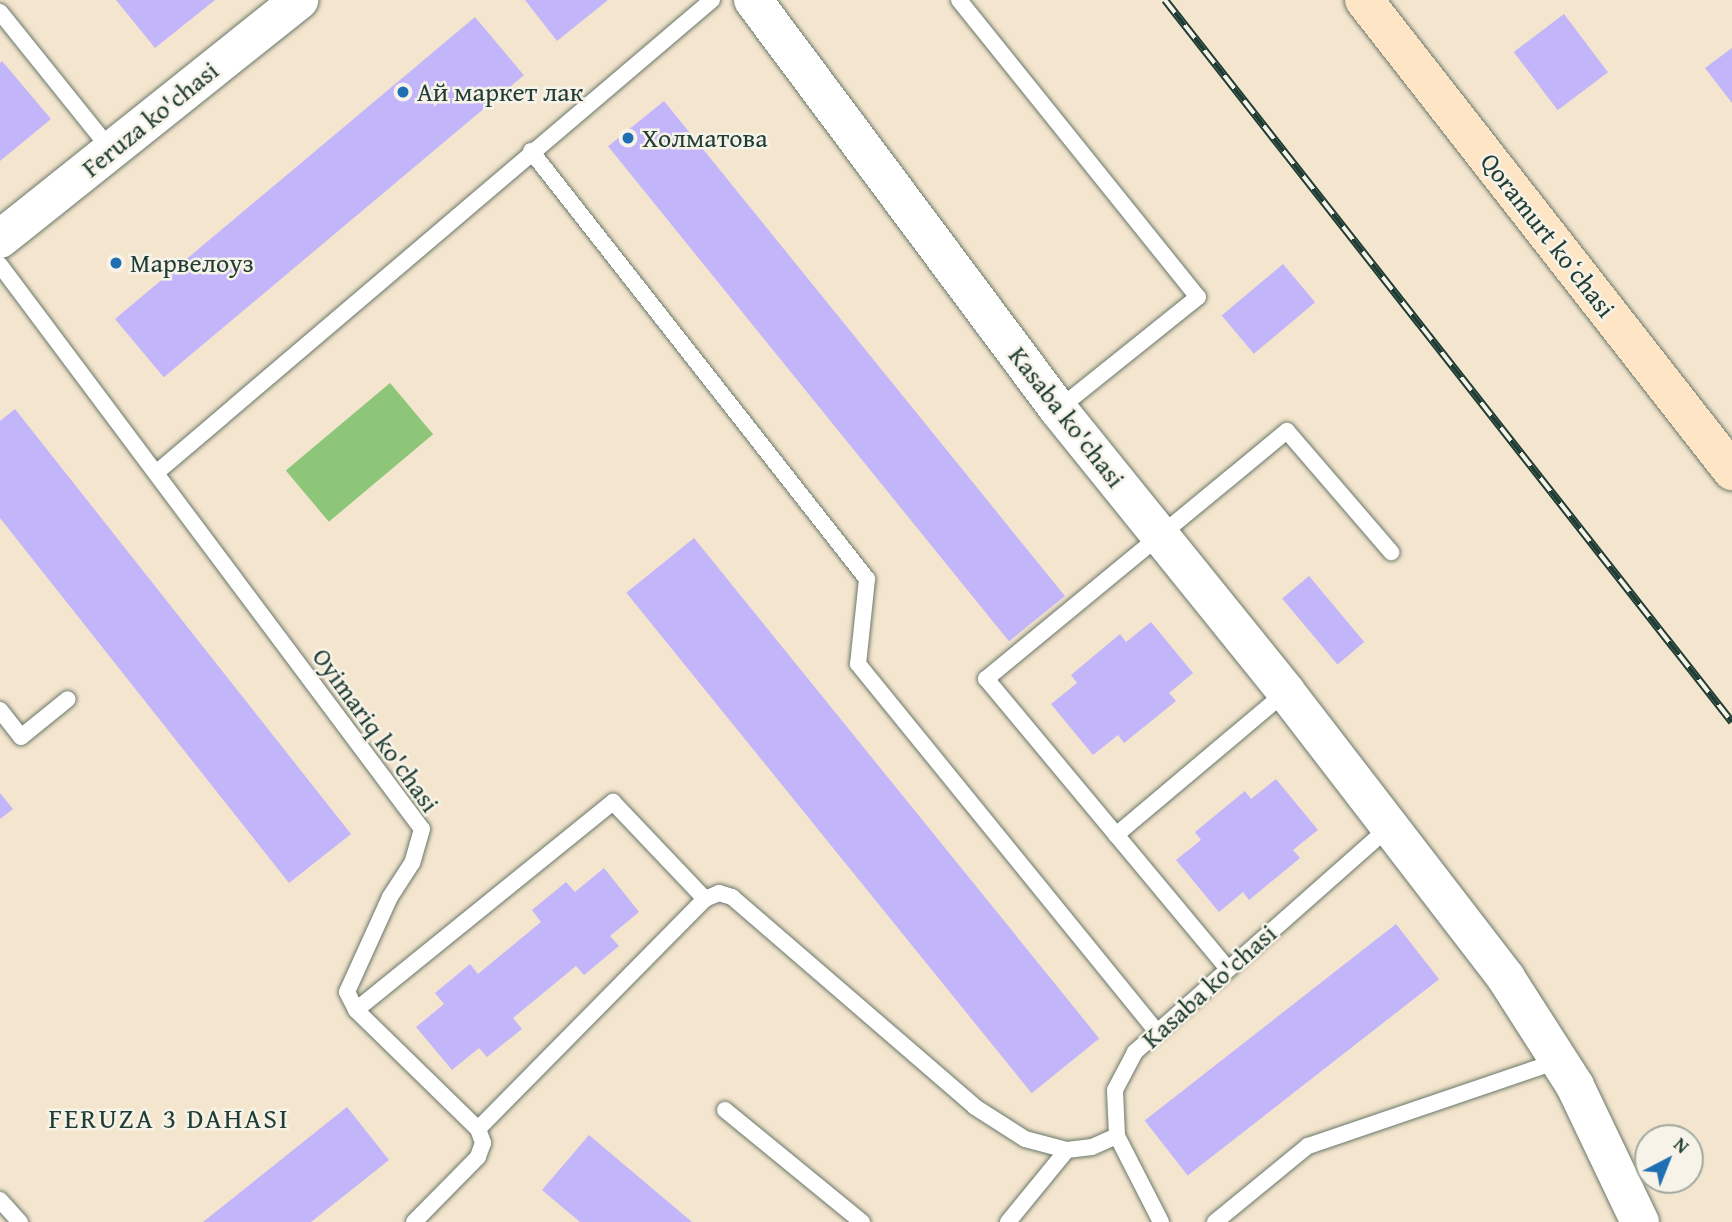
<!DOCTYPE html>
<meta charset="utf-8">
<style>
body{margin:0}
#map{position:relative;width:1732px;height:1222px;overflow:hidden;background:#f4e5ce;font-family:"Gentium Book Plus",serif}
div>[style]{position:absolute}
.green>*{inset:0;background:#8dc579;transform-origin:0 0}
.building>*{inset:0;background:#c2b5fa;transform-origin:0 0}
.roads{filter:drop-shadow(0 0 2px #6a786a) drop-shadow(0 0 2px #6a786a)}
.service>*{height:16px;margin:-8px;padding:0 8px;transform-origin:8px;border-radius:8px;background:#fff}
.tertiary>*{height:38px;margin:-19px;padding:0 19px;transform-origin:19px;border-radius:19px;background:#fff}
.secondary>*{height:38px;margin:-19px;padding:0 19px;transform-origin:19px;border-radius:19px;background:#fde5c5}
.rail>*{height:8px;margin-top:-4px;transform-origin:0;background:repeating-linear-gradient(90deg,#f7f3e8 0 16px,#1f3d34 0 32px);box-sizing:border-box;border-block:2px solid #1f3d34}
.dots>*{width:19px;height:19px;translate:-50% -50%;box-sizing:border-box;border:4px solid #f7f3e8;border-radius:50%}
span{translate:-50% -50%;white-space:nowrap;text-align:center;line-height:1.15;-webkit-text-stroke:5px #f7f3e8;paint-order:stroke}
.poi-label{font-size:26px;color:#1f3d34}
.left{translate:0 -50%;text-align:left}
.street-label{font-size:26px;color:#1f3d34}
.neighbourhood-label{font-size:28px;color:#1f3d34;letter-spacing:2px}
.north{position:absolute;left:1634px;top:1124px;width:70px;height:70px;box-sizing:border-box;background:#f7f3e8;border:2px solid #a1aaa0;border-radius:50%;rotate:42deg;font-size:19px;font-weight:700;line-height:28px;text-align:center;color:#1f3d34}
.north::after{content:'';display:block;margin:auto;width:24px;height:32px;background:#1f6fb2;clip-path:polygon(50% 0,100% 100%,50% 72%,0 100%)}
</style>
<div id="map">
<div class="green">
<i style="left:390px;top:383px;width:67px;height:136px;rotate:50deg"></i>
</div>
<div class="building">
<i style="clip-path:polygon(116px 0,215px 0,155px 48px)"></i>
<i style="clip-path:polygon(525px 0,608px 0,557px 41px)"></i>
<i style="left:1564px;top:14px;width:73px;height:63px;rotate:53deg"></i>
<i style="left:475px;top:17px;width:76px;height:470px;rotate:50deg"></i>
<i style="clip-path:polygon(1732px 48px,1732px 103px,1705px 68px)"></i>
<i style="clip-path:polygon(2px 61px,51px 119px,0 161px,0 63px)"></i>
<i style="left:664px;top:101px;width:637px;height:72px;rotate:51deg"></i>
<i style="left:1283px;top:264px;width:50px;height:80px;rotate:50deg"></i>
<i style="clip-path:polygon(15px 409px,351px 834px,289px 883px,0 518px,0 421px)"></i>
<i style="left:694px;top:538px;width:644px;height:87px;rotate:51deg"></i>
<i style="left:1309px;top:576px;width:86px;height:35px;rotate:50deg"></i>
<i style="clip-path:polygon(1151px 622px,1193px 673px,1169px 693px,1176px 701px,1124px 743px,1118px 735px,1093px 755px,1051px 704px,1077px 683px,1071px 675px,1120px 634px,1126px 642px)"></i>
<i style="clip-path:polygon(1276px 779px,1318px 830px,1293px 850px,1300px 858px,1249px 900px,1243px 892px,1219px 912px,1176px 860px,1201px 840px,1195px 832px,1245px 791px,1251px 799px)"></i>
<i style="clip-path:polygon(0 793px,13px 809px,0 819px)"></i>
<i style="clip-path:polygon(604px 868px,639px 912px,610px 936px,619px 946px,584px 975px,576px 966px,513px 1018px,522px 1029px,487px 1057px,479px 1048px,452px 1070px,416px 1027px,444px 1004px,435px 993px,470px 964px,478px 974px,541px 922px,532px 910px,566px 882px,575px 892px)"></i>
<i style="left:1396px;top:924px;width:70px;height:319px;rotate:52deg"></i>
<i style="clip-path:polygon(347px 1107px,389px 1160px,311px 1222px,203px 1222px)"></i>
<i style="clip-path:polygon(589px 1135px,692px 1222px,580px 1222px,542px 1190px)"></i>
</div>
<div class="roads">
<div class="service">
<i style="left:959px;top:0;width:381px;rotate:51.2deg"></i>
<i style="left:1198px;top:297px;width:179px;rotate:141.3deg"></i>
<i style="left:0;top:12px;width:177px;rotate:51.2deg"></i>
<i style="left:531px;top:151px;width:544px;rotate:51.87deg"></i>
<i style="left:867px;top:579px;width:85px;rotate:96deg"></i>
<i style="left:858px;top:664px;width:474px;rotate:50.9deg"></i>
<i style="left:0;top:265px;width:704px;rotate:53.2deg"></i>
<i style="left:422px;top:829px;width:35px;rotate:106deg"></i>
<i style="left:412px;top:863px;width:40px;rotate:122.9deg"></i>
<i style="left:390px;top:897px;width:104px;rotate:114.4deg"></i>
<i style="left:347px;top:992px;width:20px;rotate:63deg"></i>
<i style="left:356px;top:1010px;width:170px;rotate:44.3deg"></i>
<i style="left:478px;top:1129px;width:15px;rotate:70deg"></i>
<i style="left:483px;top:1143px;width:15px;rotate:110deg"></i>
<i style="left:478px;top:1157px;width:91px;rotate:134.6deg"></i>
<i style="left:156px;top:473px;width:730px;rotate:-40.39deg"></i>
<i style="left:0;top:710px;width:34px;rotate:52deg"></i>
<i style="left:21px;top:737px;width:60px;rotate:-39deg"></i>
<i style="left:1116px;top:835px;width:222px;rotate:-40.1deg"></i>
<i style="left:1228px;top:969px;width:378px;rotate:-129.8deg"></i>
<i style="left:986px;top:679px;width:390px;rotate:-39.5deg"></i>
<i style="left:1287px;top:431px;width:160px;rotate:49.3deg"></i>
<i style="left:356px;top:1010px;width:331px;rotate:-39deg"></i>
<i style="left:613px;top:802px;width:134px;rotate:46.5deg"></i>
<i style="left:725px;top:1110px;width:177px;rotate:39.3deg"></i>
<i style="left:478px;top:1129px;width:323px;rotate:-45.4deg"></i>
<i style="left:705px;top:899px;width:15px;rotate:-23deg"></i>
<i style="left:719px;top:893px;width:14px;rotate:17deg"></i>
<i style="left:732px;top:897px;width:321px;rotate:40.8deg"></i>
<i style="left:975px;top:1107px;width:59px;rotate:32.6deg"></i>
<i style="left:1025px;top:1139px;width:43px;rotate:14.7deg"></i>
<i style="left:1067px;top:1150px;width:25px;rotate:-7deg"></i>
<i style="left:1092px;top:1147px;width:27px;rotate:-24deg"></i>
<i style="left:0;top:1200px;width:30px;rotate:48deg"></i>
<i style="left:1008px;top:1222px;width:93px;rotate:-50.7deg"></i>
<i style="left:1161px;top:1222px;width:97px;rotate:-117.1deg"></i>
<i style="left:1117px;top:1136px;width:46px;rotate:-92.5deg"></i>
<i style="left:1115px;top:1090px;width:43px;rotate:-62.2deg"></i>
<i style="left:1135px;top:1052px;width:339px;rotate:-41.5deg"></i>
<i style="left:1215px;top:1222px;width:120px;rotate:-39.3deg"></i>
<i style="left:1308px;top:1146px;width:266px;rotate:-18.8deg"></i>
</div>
<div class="tertiary">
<i style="left:753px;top:0;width:510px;rotate:53.29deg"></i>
<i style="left:1058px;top:409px;width:363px;rotate:51.1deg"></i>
<i style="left:1286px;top:692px;width:361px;rotate:52.4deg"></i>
<i style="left:1506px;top:978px;width:128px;rotate:57.4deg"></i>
<i style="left:1575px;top:1086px;width:151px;rotate:64.5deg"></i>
<i style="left:0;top:239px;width:383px;rotate:-38.6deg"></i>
</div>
<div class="secondary">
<i style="left:1364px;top:0;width:598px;rotate:52deg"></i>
</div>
</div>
<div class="rail">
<i style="left:1165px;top:0;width:918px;rotate:51.86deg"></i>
</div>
<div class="dots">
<i style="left:403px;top:92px;background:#1f6fb2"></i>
<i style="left:628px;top:138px;background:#1f6fb2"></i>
<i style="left:116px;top:263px;background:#1f6fb2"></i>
</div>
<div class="poi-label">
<span class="left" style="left:417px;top:92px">Ай маркет лак</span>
<span class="left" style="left:642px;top:138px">Холматова</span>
<span class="left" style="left:130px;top:263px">Марвелоуз</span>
</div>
<div class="street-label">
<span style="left:150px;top:119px;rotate:-39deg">Feruza ko'chasi</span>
<span style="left:1548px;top:235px;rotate:52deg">Qoramurt koʻchasi</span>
<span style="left:1067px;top:417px;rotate:52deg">Kasaba ko'chasi</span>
<span style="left:376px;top:730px;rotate:54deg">Oyimariq ko'chasi</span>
<span style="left:1209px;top:986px;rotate:-42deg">Kasaba ko'chasi</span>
</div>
<div class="neighbourhood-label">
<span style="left:169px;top:1118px">FERUZA 3 DAHASI</span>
</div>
<div class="north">N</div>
</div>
